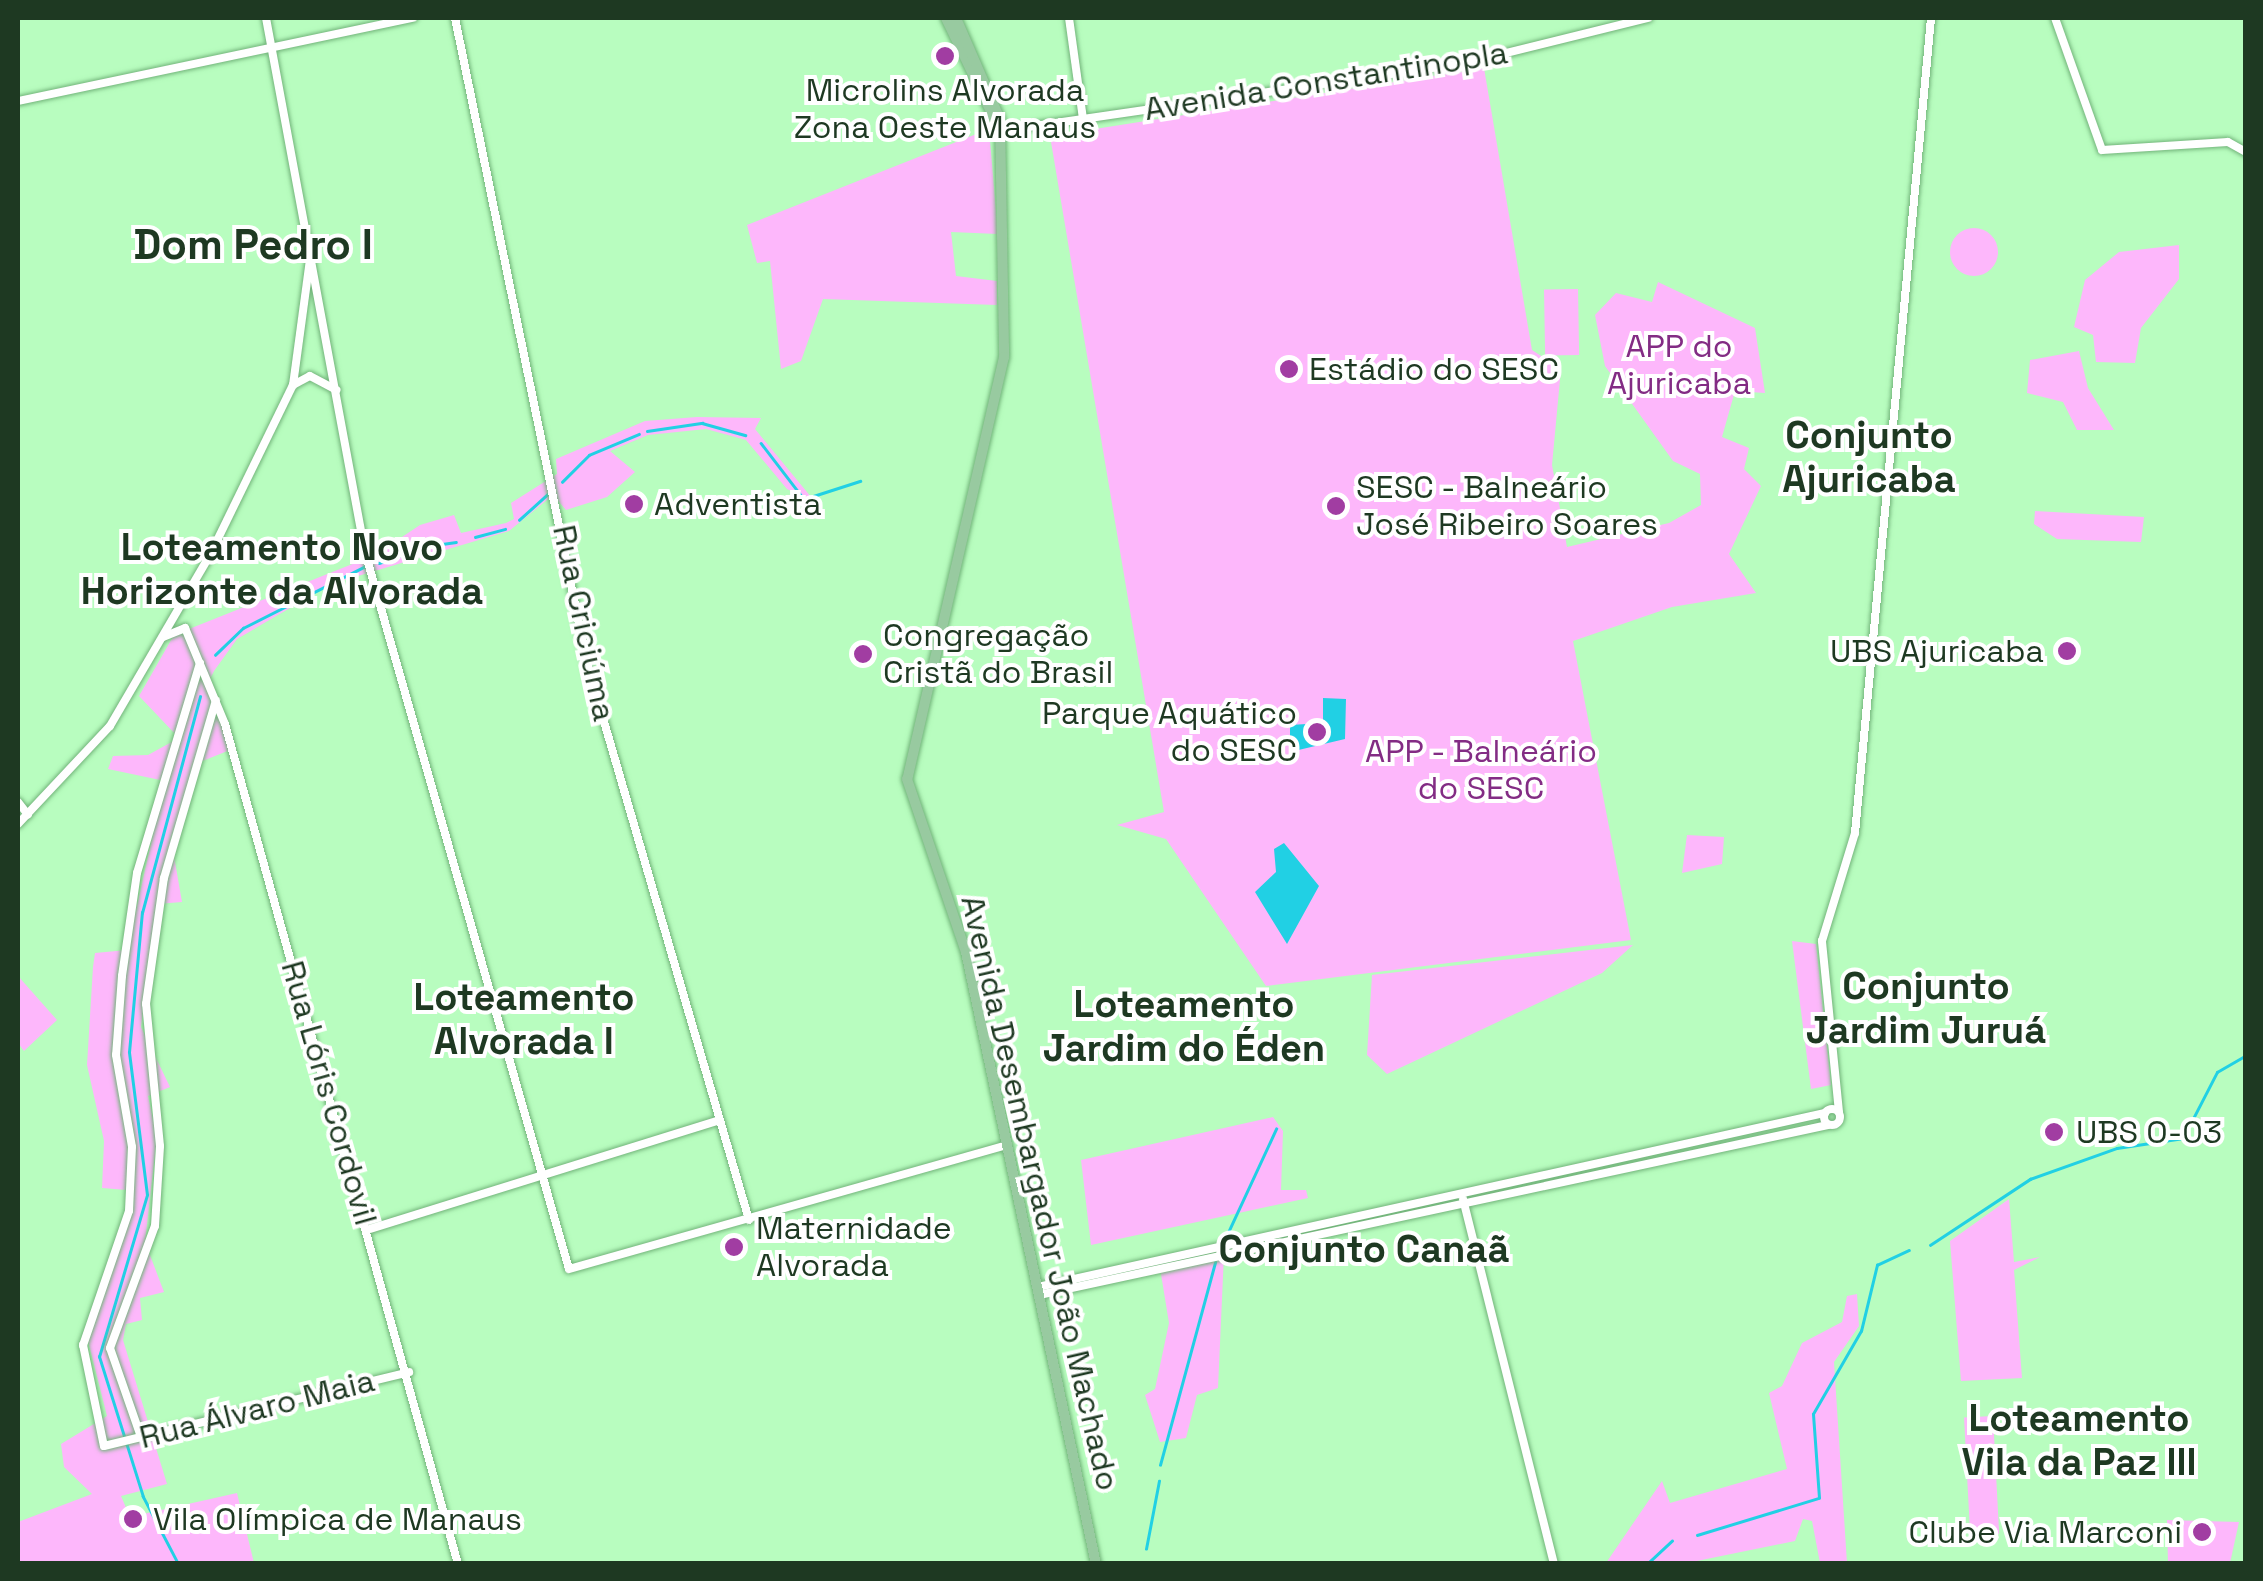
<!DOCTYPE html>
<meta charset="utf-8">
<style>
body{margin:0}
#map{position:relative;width:2263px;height:1581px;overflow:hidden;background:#b8fdbf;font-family:"Space Grotesk",sans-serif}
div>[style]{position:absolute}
.green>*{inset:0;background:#fdb7fb;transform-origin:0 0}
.round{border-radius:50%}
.water>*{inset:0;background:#21d0e4}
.stream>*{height:2.5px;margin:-1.25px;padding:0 1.25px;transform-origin:1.25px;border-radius:1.25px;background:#21d0e4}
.roads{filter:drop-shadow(0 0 2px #72b47a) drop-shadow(0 0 2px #72b47a)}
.minor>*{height:8px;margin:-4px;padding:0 4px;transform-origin:4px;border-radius:4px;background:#fff}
.minor>.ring{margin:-4px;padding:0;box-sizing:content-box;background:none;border:8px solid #fff;border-radius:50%}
.major>*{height:10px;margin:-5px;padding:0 5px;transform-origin:5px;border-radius:5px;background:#98caa0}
.dots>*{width:28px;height:28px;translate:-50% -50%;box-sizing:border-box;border:5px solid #fff;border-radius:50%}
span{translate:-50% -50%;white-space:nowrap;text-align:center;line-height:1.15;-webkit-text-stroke:8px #fff;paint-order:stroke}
.street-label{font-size:32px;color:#1e3922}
.poi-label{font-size:32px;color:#1e3922}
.left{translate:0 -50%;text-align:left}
.right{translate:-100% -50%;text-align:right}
.park-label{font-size:32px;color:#832c84}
.quarter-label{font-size:38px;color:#1e3922;font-weight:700}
.district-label{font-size:42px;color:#1e3922;font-weight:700}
.frame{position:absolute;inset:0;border:20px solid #1e3922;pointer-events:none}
</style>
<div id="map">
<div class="green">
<i style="clip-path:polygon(1484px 68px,1532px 350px,1561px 369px,1552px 465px,1567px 547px,1669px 523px,1701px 505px,1700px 474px,1673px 461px,1605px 366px,1595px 315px,1616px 293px,1652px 302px,1658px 282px,1755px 328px,1765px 393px,1735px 391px,1722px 437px,1749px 448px,1744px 469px,1761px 486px,1729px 554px,1756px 593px,1672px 607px,1573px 641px,1631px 940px,1266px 986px,1166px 839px,1117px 825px,1164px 812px,1050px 136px)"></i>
<i style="clip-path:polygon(989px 129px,998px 234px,951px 232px,956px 276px,997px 281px,997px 305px,823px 299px,801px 361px,781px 369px,770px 261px,757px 263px,747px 225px)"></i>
<i class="round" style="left:1950px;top:228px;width:48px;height:48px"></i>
<i style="clip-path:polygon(2179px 245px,2179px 279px,2141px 328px,2135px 363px,2096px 362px,2093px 335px,2074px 327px,2085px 280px,2119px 252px)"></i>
<i style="left:1578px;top:289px;width:66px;height:34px;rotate:89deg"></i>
<i style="clip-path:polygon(2079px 351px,2088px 388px,2114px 430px,2077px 430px,2063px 402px,2027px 393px,2030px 360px)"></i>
<i style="clip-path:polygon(697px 417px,761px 418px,755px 429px,816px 503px,787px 489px,746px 440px,706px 429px,648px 435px,610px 451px,635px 472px,607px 497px,566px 510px,553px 495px,509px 531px,331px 584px,237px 639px,214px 671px,208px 683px,230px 750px,195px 764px,171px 839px,182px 902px,157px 904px,141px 1027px,170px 1087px,148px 1096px,157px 1137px,145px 1242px,164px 1292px,140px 1298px,142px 1320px,126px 1324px,123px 1340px,167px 1484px,121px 1496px,130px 1517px,237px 1493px,254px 1563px,18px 1563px,18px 1522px,92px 1494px,64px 1467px,61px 1444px,107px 1416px,88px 1341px,133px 1207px,127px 1190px,102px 1188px,104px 1141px,87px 1065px,93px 967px,95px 953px,127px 950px,165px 781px,108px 769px,113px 756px,148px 755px,179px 738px,139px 696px,174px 635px,375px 555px,420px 525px,454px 515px,461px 533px,506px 523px,514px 519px,511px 503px,557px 474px,556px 459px,645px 421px)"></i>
<i style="clip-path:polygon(2035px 511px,2144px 517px,2141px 542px,2057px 539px,2034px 524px)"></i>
<i style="clip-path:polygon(1687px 835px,1724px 837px,1722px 864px,1682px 873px)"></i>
<i style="clip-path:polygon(1792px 941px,1816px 944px,1831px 1085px,1811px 1089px)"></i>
<i style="clip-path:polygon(1633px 945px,1602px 973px,1387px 1074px,1367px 1055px,1372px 975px)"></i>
<i style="clip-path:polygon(18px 976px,57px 1020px,24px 1051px,18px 1043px)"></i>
<i style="clip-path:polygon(1273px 1117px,1283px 1131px,1281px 1190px,1306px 1190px,1308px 1198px,1091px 1245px,1081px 1160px)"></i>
<i style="clip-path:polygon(2009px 1199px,2014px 1262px,2040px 1257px,2014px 1270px,2022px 1378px,1961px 1381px,1950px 1241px)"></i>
<i style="clip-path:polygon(1224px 1254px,1218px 1388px,1197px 1395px,1186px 1438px,1160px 1442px,1145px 1395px,1155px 1389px,1169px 1323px,1160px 1268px)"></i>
<i style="clip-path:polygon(1857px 1294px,1859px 1326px,1834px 1362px,1847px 1563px,1820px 1563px,1812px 1521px,1803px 1519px,1795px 1541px,1687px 1563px,1606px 1563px,1662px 1481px,1670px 1503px,1787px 1469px,1769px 1393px,1782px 1386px,1802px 1343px,1842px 1322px,1847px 1296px)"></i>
<i style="left:1993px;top:1416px;width:118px;height:29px;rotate:87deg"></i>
<i style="clip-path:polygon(2167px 1520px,2239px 1522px,2230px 1563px,2168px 1563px)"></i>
</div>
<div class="water">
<i style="clip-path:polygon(1323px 698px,1346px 699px,1345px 739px,1290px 752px,1290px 725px,1323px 723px)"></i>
<i style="clip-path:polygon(1284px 843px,1319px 886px,1287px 944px,1255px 892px,1276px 872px,1274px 849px)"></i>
</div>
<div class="stream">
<i style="left:647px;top:431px;width:56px;rotate:-8.3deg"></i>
<i style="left:702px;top:423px;width:45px;rotate:15.6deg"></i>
<i style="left:761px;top:443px;width:71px;rotate:52.5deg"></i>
<i style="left:804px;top:499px;width:59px;rotate:-17.8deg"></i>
<i style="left:562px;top:482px;width:38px;rotate:-45deg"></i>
<i style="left:589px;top:455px;width:54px;rotate:-22.8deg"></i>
<i style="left:519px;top:520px;width:42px;rotate:-42.1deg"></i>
<i style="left:475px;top:537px;width:31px;rotate:-15deg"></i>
<i style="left:428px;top:546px;width:28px;rotate:-8deg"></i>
<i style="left:379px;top:563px;width:38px;rotate:-20deg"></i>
<i style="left:215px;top:655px;width:39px;rotate:-44deg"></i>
<i style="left:243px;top:628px;width:136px;rotate:-26.8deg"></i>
<i style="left:1930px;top:1245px;width:120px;rotate:-33.4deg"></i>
<i style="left:2030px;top:1179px;width:92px;rotate:-19.6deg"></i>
<i style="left:2117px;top:1148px;width:67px;rotate:-8.6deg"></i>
<i style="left:2183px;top:1138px;width:74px;rotate:-62.7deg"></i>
<i style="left:2217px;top:1072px;width:34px;rotate:-30deg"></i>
<i style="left:1218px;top:1254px;width:138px;rotate:-65.1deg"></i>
<i style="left:1160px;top:1465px;width:210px;rotate:-74.8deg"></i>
<i style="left:1697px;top:1535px;width:127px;rotate:-16.9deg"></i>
<i style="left:1819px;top:1498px;width:84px;rotate:-94.1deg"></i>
<i style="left:1813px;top:1414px;width:96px;rotate:-60deg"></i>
<i style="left:1861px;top:1331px;width:68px;rotate:-76.4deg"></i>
<i style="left:1877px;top:1265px;width:35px;rotate:-25deg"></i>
<i style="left:1146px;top:1549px;width:69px;rotate:-79.2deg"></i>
<i style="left:178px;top:1564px;width:76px;rotate:-117.6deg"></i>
<i style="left:143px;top:1497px;width:147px;rotate:-107.4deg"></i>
<i style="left:99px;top:1357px;width:169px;rotate:-73.5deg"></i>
<i style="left:147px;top:1195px;width:144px;rotate:-97.2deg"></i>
<i style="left:129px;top:1052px;width:140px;rotate:-84.7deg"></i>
<i style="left:142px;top:913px;width:224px;rotate:-75deg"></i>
<i style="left:1647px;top:1564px;width:34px;rotate:-43deg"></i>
</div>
<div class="roads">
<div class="minor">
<i style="left:266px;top:18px;width:543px;rotate:79.5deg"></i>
<i style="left:365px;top:552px;width:745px;rotate:74.12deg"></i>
<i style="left:569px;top:1269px;width:455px;rotate:-15.8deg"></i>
<i style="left:455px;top:18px;width:658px;rotate:78.43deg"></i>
<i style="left:587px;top:663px;width:580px;rotate:73.78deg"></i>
<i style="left:1069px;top:18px;width:102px;rotate:82.1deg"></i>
<i style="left:2055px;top:18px;width:140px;rotate:70.4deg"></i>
<i style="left:2102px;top:150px;width:126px;rotate:-3.6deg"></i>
<i style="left:2228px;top:142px;width:21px;rotate:29deg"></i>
<i style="left:18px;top:101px;width:404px;rotate:-11.9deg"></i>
<i style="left:1001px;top:131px;width:466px;rotate:-8.3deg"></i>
<i style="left:1462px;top:64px;width:192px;rotate:-13.9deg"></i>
<i style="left:293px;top:385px;width:19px;rotate:-28deg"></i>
<i style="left:310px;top:376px;width:30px;rotate:28deg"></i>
<i style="left:163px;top:637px;width:24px;rotate:-22deg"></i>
<i style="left:185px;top:628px;width:104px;rotate:67.4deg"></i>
<i style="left:225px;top:724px;width:872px;rotate:74.5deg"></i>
<i style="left:200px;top:663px;width:219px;rotate:106.7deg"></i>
<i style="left:137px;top:873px;width:104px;rotate:98.3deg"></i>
<i style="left:122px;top:976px;width:79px;rotate:94.3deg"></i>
<i style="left:116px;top:1055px;width:93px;rotate:80.1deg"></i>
<i style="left:132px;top:1147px;width:64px;rotate:92.7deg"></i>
<i style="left:129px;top:1211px;width:142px;rotate:108.9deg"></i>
<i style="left:83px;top:1345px;width:103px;rotate:78.3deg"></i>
<i style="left:104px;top:1446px;width:314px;rotate:-13.6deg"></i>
<i style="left:18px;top:802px;width:16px;rotate:52deg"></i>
<i style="left:18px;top:824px;width:134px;rotate:-46.8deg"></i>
<i style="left:110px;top:726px;width:200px;rotate:-59.7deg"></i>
<i style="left:211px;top:553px;width:187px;rotate:-64deg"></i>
<i style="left:293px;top:385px;width:127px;rotate:-82.3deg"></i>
<i class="ring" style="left:1824px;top:1109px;width:8px;height:8px"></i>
<i style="left:1839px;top:1112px;width:172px;rotate:-95.7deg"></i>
<i style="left:1822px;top:941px;width:113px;rotate:-73deg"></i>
<i style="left:1855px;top:833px;width:819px;rotate:-84.67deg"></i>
<i style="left:1463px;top:1199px;width:376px;rotate:76deg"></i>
<i style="left:370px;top:1229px;width:363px;rotate:-17.3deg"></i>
<i style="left:1038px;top:1287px;width:806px;rotate:-12.47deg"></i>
<i style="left:1039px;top:1295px;width:807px;rotate:-12.16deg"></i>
<i style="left:141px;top:1437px;width:94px;rotate:-109.2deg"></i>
<i style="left:110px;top:1348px;width:130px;rotate:-69.8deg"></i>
<i style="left:155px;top:1226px;width:80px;rotate:-86.4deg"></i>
<i style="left:160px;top:1146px;width:143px;rotate:-95.6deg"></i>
<i style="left:146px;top:1004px;width:127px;rotate:-81.9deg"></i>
<i style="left:164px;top:878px;width:185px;rotate:-73.7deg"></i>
</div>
<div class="major">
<i style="left:946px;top:18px;width:120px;rotate:64.3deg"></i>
<i style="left:956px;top:18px;width:110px;rotate:66.5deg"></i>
<i style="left:1000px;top:119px;width:238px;rotate:89deg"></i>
<i style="left:1004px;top:357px;width:433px;rotate:102.9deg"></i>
<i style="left:907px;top:779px;width:183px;rotate:71.2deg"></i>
<i style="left:966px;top:952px;width:626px;rotate:78.01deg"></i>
</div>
</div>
<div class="dots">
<i style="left:945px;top:56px;background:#a13da2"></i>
<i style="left:1289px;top:369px;background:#a13da2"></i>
<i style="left:634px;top:504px;background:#a13da2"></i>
<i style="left:1336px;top:506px;background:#a13da2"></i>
<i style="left:2067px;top:651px;background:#a13da2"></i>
<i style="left:863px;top:654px;background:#a13da2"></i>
<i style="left:1317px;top:732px;background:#a13da2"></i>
<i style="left:2054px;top:1132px;background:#a13da2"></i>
<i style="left:734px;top:1247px;background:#a13da2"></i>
<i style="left:133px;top:1519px;background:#a13da2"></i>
<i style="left:2202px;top:1532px;background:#a13da2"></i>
</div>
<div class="street-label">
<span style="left:1326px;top:81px;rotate:-9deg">Avenida Constantinopla</span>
<span style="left:584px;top:623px;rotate:78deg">Rua Criciúma</span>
<span style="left:329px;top:1093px;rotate:74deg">Rua Lóris Cordovil</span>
<span style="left:1040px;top:1193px;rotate:77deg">Avenida Desembargador João Machado</span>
<span style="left:257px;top:1409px;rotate:-14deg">Rua Álvaro Maia</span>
</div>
<div class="poi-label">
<span style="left:945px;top:109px">Microlins Alvorada<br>Zona Oeste Manaus</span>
<span class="left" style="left:1309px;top:369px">Estádio do SESC</span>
<span class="left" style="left:1356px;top:506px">SESC - Balneário<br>José Ribeiro Soares</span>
<span class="left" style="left:654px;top:504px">Adventista</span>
<span class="left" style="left:883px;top:654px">Congregação<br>Cristã do Brasil</span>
<span class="right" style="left:2044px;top:651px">UBS Ajuricaba</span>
<span class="right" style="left:1297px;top:732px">Parque Aquático<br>do SESC</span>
<span class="left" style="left:2076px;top:1132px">UBS O-03</span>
<span class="left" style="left:756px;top:1247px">Maternidade<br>Alvorada</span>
<span class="left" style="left:153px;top:1519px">Vila Olímpica de Manaus</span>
<span class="right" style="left:2182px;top:1532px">Clube Via Marconi</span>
</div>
<div class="park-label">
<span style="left:1679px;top:365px">APP do<br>Ajuricaba</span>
<span style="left:1481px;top:770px">APP - Balneário<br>do SESC</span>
</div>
<div class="quarter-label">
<span style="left:1869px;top:458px">Conjunto<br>Ajuricaba</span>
<span style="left:282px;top:570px">Loteamento Novo<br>Horizonte da Alvorada</span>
<span style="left:1926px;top:1009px">Conjunto<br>Jardim Juruá</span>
<span style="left:524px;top:1020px">Loteamento<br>Alvorada I</span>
<span style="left:1184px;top:1027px">Loteamento<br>Jardim do Éden</span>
<span style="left:1364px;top:1250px">Conjunto Canaã</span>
<span style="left:2079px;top:1441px">Loteamento<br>Vila da Paz III</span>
</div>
<div class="district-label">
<span style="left:253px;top:245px">Dom Pedro I</span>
</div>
<div class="frame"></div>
</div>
